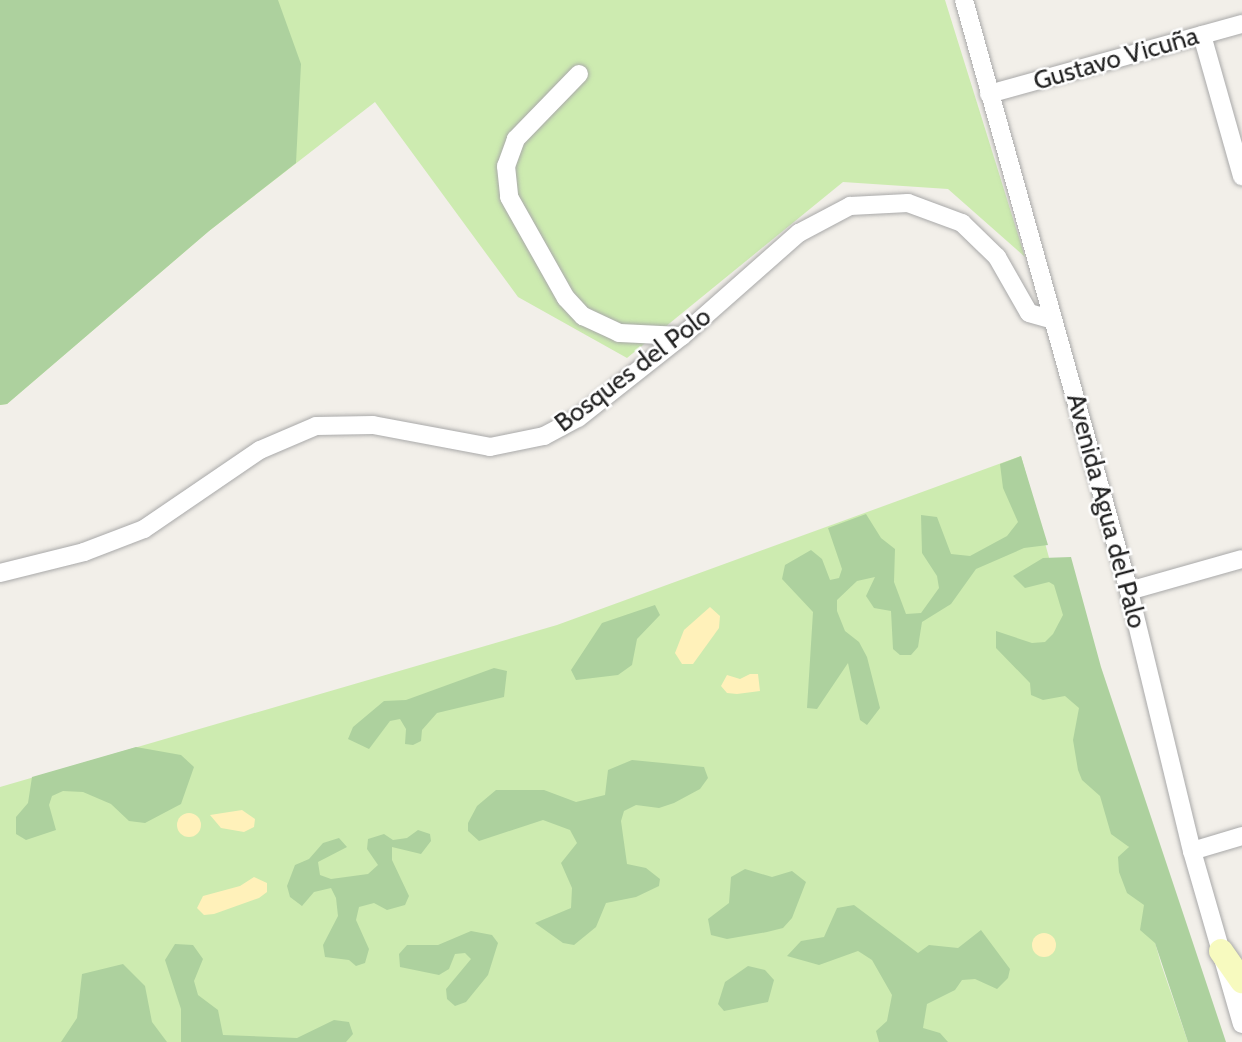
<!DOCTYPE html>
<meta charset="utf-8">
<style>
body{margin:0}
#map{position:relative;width:1242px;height:1042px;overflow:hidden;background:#f2efe9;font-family:Cabin,sans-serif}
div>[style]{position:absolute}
.grass>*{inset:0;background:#cdebb0}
.forest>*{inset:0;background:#add19e}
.sand>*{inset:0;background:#fff1ba}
.round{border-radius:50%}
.roads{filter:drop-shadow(0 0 2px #a9a9a9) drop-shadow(0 0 2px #a9a9a9)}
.street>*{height:18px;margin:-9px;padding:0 9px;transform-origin:9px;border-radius:9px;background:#fff}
.secondary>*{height:24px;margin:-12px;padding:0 12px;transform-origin:12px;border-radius:12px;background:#f7fabf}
span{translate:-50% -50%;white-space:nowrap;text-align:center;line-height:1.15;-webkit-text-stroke:5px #fff;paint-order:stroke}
.street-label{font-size:26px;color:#222}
</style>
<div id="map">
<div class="grass">
<i style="clip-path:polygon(0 0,945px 0,1025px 257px,948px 189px,843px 182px,627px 358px,518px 297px,375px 102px,209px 231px,7px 404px,0 405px)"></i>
<i style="clip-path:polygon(1021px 456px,1161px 964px,1188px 1042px,0 1042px,0 787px,557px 625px)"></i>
</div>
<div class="forest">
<i style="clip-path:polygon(0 0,278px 0,301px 64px,296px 163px,209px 231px,7px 404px,0 405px)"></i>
<i style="clip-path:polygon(1021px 456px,1048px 545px,1024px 548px,976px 569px,951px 604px,922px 622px,918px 647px,911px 655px,900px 655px,893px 649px,891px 611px,874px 608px,866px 596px,875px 577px,857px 581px,837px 600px,837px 611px,845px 631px,859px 642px,867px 657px,880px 708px,867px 725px,860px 720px,848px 663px,817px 709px,807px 708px,813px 612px,782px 579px,785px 565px,811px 550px,822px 559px,830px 580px,839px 578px,842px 569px,828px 528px,866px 514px,881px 538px,895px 549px,894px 582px,906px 614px,921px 613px,939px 588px,937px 576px,922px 553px,921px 515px,937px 517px,951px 554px,970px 556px,1007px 536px,1018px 522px,1003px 488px,1000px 464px)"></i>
<i style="clip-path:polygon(1071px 557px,1101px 667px,1226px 1042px,1188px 1042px,1155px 943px,1140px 930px,1144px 905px,1127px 893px,1119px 872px,1118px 857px,1129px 847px,1111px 834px,1100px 796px,1082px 780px,1078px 770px,1073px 740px,1079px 708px,1065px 696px,1043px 700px,1031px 695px,1030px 683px,996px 648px,996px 631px,1032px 643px,1045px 642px,1053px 634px,1063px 615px,1054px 585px,1049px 582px,1025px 588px,1013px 576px,1043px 558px)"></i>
<i style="clip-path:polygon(655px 605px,660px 615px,637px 639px,632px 665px,618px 675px,576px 680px,571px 670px,602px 623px)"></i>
<i style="clip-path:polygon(494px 668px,507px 671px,504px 697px,437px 713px,422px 730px,421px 741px,413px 745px,405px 744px,406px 729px,400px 719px,390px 721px,369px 749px,348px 739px,353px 727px,384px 701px,406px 700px)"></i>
<i style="clip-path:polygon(136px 747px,181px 755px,194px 767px,181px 804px,145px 823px,129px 821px,111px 804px,83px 792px,63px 791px,52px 796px,49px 805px,56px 830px,26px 840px,16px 834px,16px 817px,28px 803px,32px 777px)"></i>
<i style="clip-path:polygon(632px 760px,704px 767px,708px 778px,700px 789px,674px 803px,659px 808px,636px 805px,624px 811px,621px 821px,627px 864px,646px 868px,660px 879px,659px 886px,636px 897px,606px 903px,596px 927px,574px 945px,563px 943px,535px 923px,571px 908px,572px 888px,561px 863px,577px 843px,570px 830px,543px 820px,479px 841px,468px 831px,468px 823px,477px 806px,496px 790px,544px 790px,576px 802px,605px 795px,608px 770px)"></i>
<i style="clip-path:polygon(418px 830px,430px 834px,431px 841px,421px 854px,392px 847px,392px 860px,409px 896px,405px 905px,387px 910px,374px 903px,359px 907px,356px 920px,369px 949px,365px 963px,356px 966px,349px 960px,325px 957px,323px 945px,338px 916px,336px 898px,331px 888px,314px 892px,302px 906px,290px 897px,287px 886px,295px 865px,309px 859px,323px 843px,339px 838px,347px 847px,318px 862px,320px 875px,331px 879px,368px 874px,378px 865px,367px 849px,368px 839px,384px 834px,393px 840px,407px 838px)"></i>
<i style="clip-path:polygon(745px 869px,772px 877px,792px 871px,806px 882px,792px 918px,783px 928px,767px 932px,727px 939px,711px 935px,708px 919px,729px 903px,731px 877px)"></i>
<i style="clip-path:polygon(854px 905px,918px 953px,929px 945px,958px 948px,981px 930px,1010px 969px,1008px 978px,997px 989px,975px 979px,962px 980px,955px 990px,927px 1004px,923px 1028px,940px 1033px,948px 1042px,879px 1042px,876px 1031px,887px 1021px,892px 995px,872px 960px,858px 951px,819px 965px,787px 956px,801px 941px,824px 937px,837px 908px)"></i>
<i style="clip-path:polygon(471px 931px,492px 935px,498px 943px,488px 975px,466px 1002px,455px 1006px,447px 999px,446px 989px,471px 959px,465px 953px,455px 954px,449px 969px,439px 975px,400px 967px,399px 954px,407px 945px,438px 945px)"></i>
<i style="clip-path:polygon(175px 944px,193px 945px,203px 959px,194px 981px,198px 995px,218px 1010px,223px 1035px,297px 1038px,334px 1020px,349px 1022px,353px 1034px,346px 1042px,181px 1042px,181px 1009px,165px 960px)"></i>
<i style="clip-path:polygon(123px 964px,145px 986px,152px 1022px,167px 1042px,61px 1042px,77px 1018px,82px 974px)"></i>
<i style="clip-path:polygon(748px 966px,765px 970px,774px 980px,768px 1002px,724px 1011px,718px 1004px,725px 982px)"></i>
</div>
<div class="sand">
<i style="clip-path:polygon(710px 607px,720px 616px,719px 628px,693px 664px,682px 664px,675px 653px,684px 630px)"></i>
<i style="clip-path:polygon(750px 674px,758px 674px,760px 691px,737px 694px,727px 693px,721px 686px,727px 675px,740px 679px)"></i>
<i style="clip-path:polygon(242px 810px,255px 819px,254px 827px,244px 832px,221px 828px,210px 815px)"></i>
<i class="round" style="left:177px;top:813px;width:24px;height:24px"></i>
<i style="clip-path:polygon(254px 877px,267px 883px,267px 892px,259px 898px,214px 914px,204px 915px,197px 908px,203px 896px,240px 886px)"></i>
<i class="round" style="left:1032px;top:933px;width:24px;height:24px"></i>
</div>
<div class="roads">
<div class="street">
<i style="left:964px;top:0;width:614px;rotate:74.4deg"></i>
<i style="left:1129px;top:591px;width:268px;rotate:76.4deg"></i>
<i style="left:1192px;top:851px;width:180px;rotate:73.9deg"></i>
<i style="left:1202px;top:35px;width:147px;rotate:74.2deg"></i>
<i style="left:579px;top:74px;width:91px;rotate:134.1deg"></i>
<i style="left:516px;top:139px;width:29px;rotate:110deg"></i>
<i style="left:506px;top:166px;width:31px;rotate:84deg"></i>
<i style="left:509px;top:197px;width:116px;rotate:60.6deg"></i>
<i style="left:566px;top:298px;width:25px;rotate:47deg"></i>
<i style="left:583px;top:316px;width:40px;rotate:25deg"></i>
<i style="left:619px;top:333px;width:63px;rotate:2.7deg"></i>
<i style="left:989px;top:94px;width:263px;rotate:-15.5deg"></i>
<i style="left:0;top:573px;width:87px;rotate:-14deg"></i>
<i style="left:84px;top:552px;width:64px;rotate:-21deg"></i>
<i style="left:144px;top:529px;width:140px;rotate:-34.3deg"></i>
<i style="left:260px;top:450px;width:61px;rotate:-23.2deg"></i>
<i style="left:316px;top:426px;width:57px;rotate:-1deg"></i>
<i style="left:373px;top:425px;width:119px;rotate:10.6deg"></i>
<i style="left:490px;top:447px;width:55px;rotate:-11.5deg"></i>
<i style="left:544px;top:436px;width:38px;rotate:-28deg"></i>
<i style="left:578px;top:418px;width:132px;rotate:-38.3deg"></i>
<i style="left:682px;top:336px;width:156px;rotate:-41.4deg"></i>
<i style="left:799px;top:233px;width:58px;rotate:-27.9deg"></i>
<i style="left:850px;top:206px;width:58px;rotate:-3deg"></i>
<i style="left:908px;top:203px;width:58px;rotate:20.3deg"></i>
<i style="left:962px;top:223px;width:49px;rotate:44.2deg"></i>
<i style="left:997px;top:257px;width:64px;rotate:60.3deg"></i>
<i style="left:1029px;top:313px;width:25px;rotate:16deg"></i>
<i style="left:1129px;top:591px;width:117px;rotate:-15.8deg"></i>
<i style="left:1192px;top:851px;width:52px;rotate:-16.7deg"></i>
</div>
<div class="secondary">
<i style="left:1221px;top:951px;width:37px;rotate:55deg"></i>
</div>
</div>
<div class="street-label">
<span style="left:1116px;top:59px;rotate:-16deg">Gustavo Vicuña</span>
<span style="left:633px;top:370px;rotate:-37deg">Bosques del Polo</span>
<span style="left:1106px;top:511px;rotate:75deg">Avenida Agua del Palo</span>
</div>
</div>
